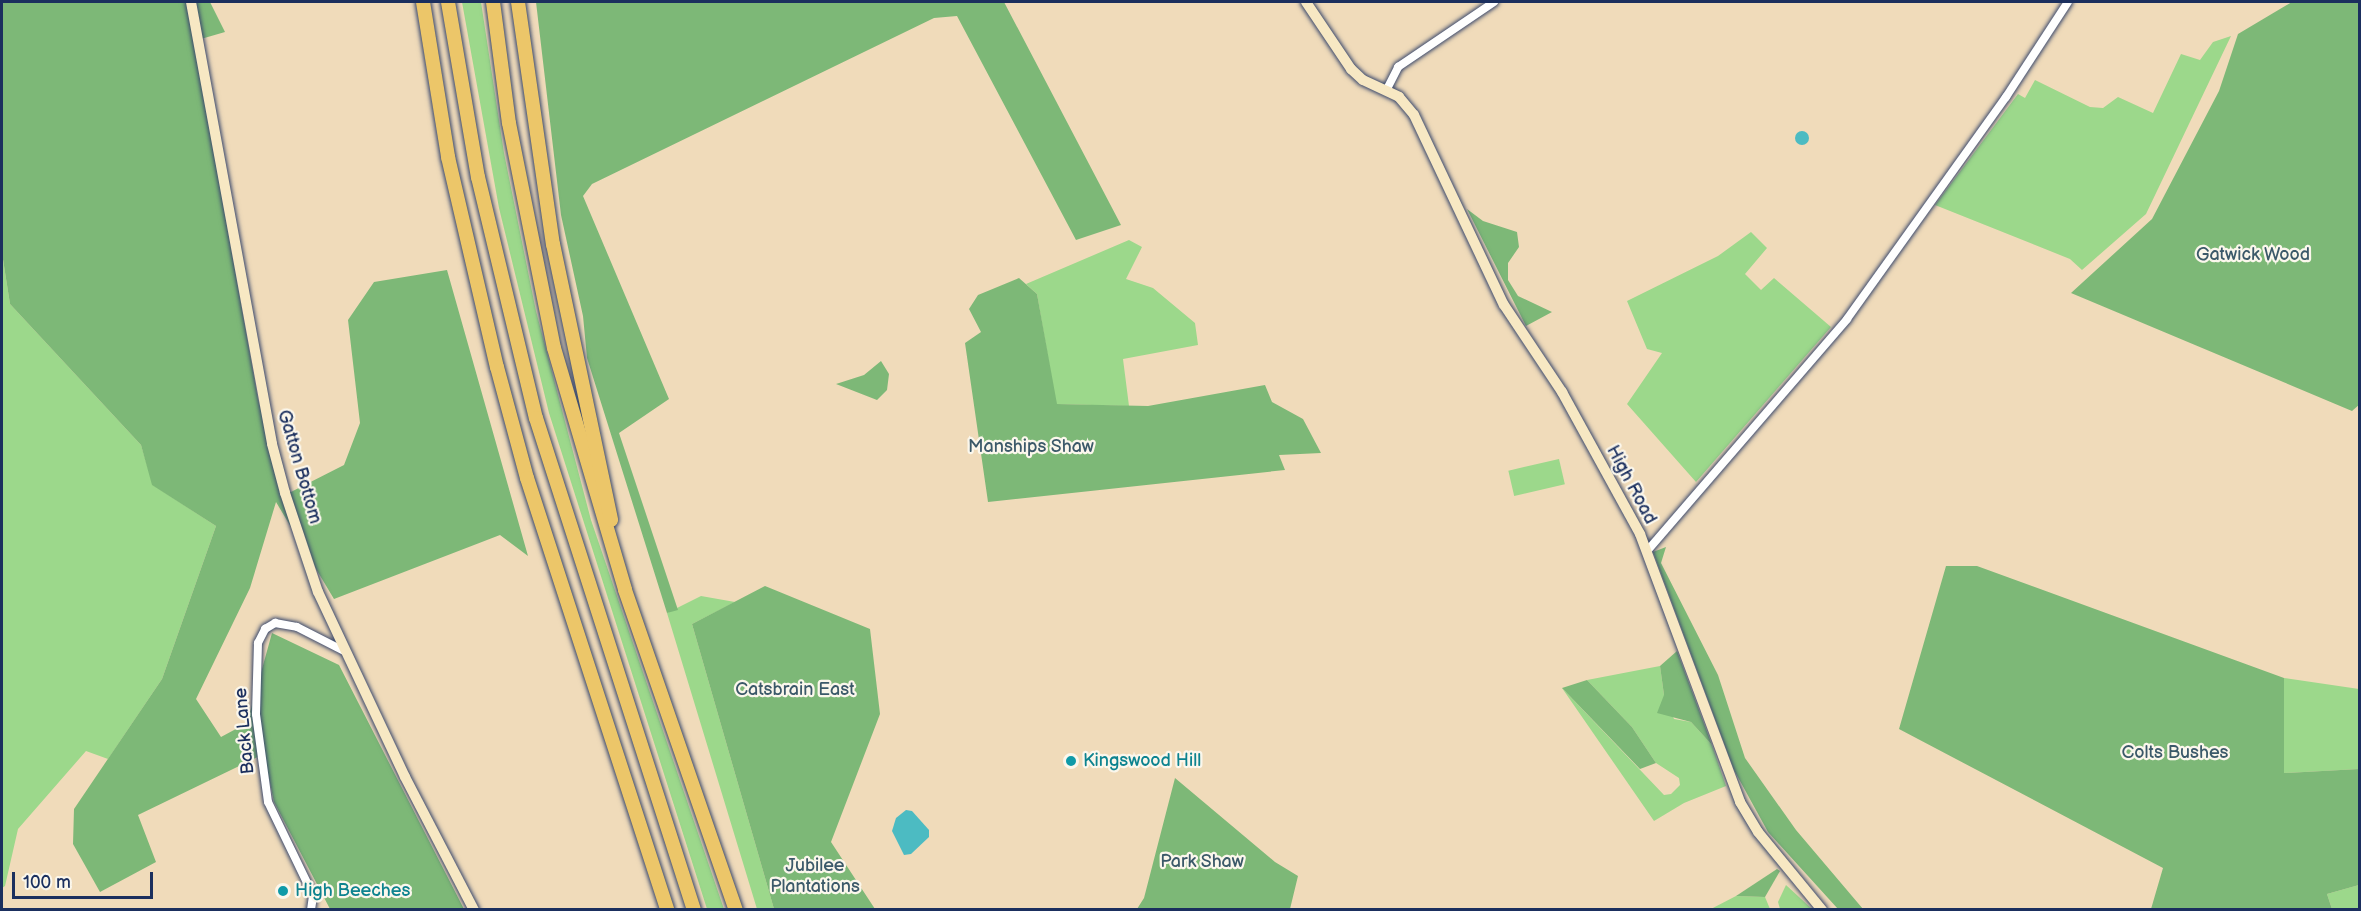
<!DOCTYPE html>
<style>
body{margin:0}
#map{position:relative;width:2361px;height:911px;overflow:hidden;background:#f0dbba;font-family:"Balsamiq Sans",sans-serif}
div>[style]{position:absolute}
.green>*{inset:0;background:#9cd88b;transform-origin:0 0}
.forest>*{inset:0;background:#7db877}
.water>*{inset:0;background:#4cbbc2}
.round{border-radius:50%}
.roads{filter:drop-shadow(0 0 2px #3b496c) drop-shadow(0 0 2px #3b496c)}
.street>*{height:8px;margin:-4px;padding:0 4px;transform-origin:4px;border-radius:4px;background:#fff}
.secondary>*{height:10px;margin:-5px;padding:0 5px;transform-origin:5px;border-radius:5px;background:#f7e8c3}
.highway>*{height:14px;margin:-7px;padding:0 7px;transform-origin:7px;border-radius:7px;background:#ecc669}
.dots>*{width:16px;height:16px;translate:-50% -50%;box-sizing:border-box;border:3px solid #fbf7ec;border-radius:50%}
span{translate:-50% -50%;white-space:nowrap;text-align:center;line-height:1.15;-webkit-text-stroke:4.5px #fbf7ec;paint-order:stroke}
.park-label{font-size:18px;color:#3b5969}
.street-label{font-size:18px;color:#1b2f5e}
.culture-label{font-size:18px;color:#0d838f}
.left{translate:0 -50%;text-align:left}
.frame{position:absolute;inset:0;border:3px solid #1b2f5e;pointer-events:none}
.scale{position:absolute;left:12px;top:872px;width:141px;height:27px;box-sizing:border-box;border:3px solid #1b2f5e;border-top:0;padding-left:8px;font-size:18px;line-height:21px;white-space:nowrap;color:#1b2f5e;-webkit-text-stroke:4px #fbf7ec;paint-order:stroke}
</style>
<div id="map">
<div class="green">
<i style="clip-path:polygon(462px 2px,481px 2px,504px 153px,536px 311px,591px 520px,724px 909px,707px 909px,549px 413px,499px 208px)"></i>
<i style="clip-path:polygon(2231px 36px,2146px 214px,2082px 270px,2070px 259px,1935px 205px,2018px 94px,2025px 98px,2035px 80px,2090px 107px,2103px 108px,2118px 97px,2153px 113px,2181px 54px,2200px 60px,2213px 42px)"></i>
<i style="clip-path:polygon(1751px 232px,1767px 248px,1745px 274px,1761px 290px,1774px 278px,1831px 327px,1696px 482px,1627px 404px,1662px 353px,1647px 349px,1627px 301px,1718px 256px)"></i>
<i style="clip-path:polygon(1129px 240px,1142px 247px,1126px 279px,1153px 288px,1195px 323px,1198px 345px,1123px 359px,1129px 406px,1056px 404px,1037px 294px,1026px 284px)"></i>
<i style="clip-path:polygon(2px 253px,10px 304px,141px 445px,153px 485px,216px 526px,162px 679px,108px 759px,86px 751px,18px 829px,5px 886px,2px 888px)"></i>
<i style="left:1559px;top:459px;width:26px;height:52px;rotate:77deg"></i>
<i style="clip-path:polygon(701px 596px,735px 602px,692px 624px,774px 909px,757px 909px,667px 613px)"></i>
<i style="clip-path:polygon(1660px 666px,1664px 695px,1674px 719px,1691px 722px,1712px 745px,1726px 786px,1684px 803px,1654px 821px,1562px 688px,1664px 795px,1671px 794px,1680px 785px,1679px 778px,1656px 763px,1632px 727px,1587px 680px)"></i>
<i style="clip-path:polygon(2284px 678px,2359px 689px,2359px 769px,2284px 773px)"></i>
<i style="clip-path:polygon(1786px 885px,1812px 909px,1780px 909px,1778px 902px)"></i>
<i style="clip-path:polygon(2359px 885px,2359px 909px,2332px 909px,2327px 894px)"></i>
<i style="clip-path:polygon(1736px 896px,1765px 897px,1770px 909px,1709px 910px)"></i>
</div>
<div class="forest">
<i style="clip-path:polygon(2px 2px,210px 2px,225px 32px,194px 41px,258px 399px,283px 496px,344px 465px,360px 423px,348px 320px,374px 282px,447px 270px,528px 556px,500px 535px,334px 599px,276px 502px,250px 588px,196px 699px,221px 737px,247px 723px,272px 633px,339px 665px,464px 909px,330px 909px,274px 802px,264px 754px,138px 815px,156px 862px,100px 892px,73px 844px,74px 809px,162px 679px,216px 526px,152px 485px,141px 445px,10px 304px,2px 253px)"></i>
<i style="clip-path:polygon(536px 2px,1004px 2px,1121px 225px,1076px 240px,957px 16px,934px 18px,592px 184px,583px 196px,669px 399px,619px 433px,678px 610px,667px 613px,587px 358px,583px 316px,561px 215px)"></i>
<i style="clip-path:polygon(2292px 2px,2359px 2px,2360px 404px,2352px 411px,2071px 293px,2152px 219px,2219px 91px,2238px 34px)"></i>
<i style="clip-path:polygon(1467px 209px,1483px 221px,1517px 232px,1519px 247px,1508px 263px,1508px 280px,1518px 296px,1552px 312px,1526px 326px)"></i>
<i style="clip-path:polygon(1019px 278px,1037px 294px,1057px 404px,1148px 406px,1265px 385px,1272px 402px,1303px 419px,1321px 453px,1279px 455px,1285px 470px,988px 502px,965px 343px,981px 332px,969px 309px,978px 295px)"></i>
<i style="clip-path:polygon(881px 361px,889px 374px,887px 390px,877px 400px,836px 384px,864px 375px)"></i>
<i style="clip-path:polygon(1666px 547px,1661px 563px,1718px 675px,1745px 758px,1796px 830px,1863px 909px,1838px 909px,1768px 832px,1734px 770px,1653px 552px)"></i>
<i style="clip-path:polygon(1946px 566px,1977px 566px,2284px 678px,2284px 773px,2359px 769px,2359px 885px,2327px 894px,2332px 909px,2151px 909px,2163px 868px,1899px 729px)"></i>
<i style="clip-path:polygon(765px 586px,870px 629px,880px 714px,831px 842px,875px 909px,774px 909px,692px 624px)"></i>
<i style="clip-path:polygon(1677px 651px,1712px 745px,1691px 722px,1657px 713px,1664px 695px,1660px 666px)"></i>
<i style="clip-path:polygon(1587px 680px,1632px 727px,1656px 763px,1640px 769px,1562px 688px)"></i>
<i style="clip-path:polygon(1175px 778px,1275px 862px,1298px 876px,1290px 909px,1137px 909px,1144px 898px)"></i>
<i style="clip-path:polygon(1777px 869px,1780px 871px,1765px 897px,1736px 896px)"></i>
</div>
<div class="water">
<i class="round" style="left:1795px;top:131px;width:14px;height:14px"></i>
<i style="clip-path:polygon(906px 810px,912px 811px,929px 830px,929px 837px,911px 854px,904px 855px,892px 831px,896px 818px)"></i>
</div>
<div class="roads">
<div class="street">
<i style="left:1387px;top:89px;width:25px;rotate:-63deg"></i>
<i style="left:1398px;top:67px;width:116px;rotate:-34.1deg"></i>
<i style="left:1647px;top:551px;width:306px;rotate:-49.2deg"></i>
<i style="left:1847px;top:319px;width:273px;rotate:-54.4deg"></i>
<i style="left:2006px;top:97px;width:113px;rotate:-56.9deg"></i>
<i style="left:311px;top:910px;width:15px;rotate:-82deg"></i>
<i style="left:313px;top:895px;width:103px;rotate:-115.8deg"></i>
<i style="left:268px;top:802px;width:89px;rotate:-97.8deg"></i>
<i style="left:256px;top:714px;width:71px;rotate:-88.4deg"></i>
<i style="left:258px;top:643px;width:16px;rotate:-63deg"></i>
<i style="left:265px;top:629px;width:12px;rotate:-31deg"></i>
<i style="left:275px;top:623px;width:22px;rotate:10deg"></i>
<i style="left:297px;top:627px;width:55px;rotate:27deg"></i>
</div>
<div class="secondary">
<i style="left:191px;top:2px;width:449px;rotate:79.6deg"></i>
<i style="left:272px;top:444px;width:51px;rotate:75.1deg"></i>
<i style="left:285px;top:493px;width:104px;rotate:71.6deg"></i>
<i style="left:318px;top:592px;width:204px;rotate:64.8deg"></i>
<i style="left:405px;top:777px;width:150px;rotate:62.6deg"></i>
<i style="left:1306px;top:2px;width:81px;rotate:56.1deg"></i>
<i style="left:1351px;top:69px;width:16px;rotate:43deg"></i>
<i style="left:1363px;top:80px;width:40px;rotate:25deg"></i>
<i style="left:1399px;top:97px;width:23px;rotate:50deg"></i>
<i style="left:1414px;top:115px;width:210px;rotate:64.7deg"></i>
<i style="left:1504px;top:305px;width:105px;rotate:56.3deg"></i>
<i style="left:1562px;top:392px;width:162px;rotate:61.2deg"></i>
<i style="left:1640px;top:534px;width:286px;rotate:69.5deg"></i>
<i style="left:1740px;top:802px;width:35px;rotate:59deg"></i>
<i style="left:1758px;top:832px;width:101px;rotate:50.6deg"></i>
</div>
<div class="highway">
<i style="left:423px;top:2px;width:157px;rotate:80.8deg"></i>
<i style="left:448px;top:157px;width:216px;rotate:76.9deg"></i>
<i style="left:497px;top:367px;width:115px;rotate:74.9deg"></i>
<i style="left:527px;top:478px;width:454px;rotate:72deg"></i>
<i style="left:448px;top:2px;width:178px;rotate:80.3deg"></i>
<i style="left:478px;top:177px;width:248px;rotate:76.5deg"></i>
<i style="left:536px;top:418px;width:517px;rotate:72.2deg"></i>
<i style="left:493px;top:2px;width:122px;rotate:82.5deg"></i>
<i style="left:509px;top:123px;width:229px;rotate:78.7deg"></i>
<i style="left:554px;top:348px;width:252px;rotate:73.6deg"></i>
<i style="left:625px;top:590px;width:339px;rotate:70.9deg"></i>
<i style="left:518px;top:2px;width:245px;rotate:81.8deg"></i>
<i style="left:553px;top:244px;width:282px;rotate:78.1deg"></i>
</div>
</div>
<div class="dots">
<i style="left:1071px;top:761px;background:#0f9aa8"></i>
<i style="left:283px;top:891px;background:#0f9aa8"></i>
</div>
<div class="park-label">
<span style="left:2253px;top:255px">Gatwick Wood</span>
<span style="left:1031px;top:447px">Manships Shaw</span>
<span style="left:795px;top:690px">Catsbrain East</span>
<span style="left:2175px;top:753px">Colts Bushes</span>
<span style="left:1202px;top:862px">Park Shaw</span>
<span style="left:815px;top:877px">Jubilee<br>Plantations</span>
</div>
<div class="street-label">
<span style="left:299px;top:467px;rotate:74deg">Gatton Bottom</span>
<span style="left:1631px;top:485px;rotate:62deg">High Road</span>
<span style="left:245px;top:731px;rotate:-95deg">Back Lane</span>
</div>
<div class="culture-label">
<span class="left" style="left:1083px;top:761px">Kingswood Hill</span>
<span class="left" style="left:295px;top:891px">High Beeches</span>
</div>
<div class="frame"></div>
<div class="scale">100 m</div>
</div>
